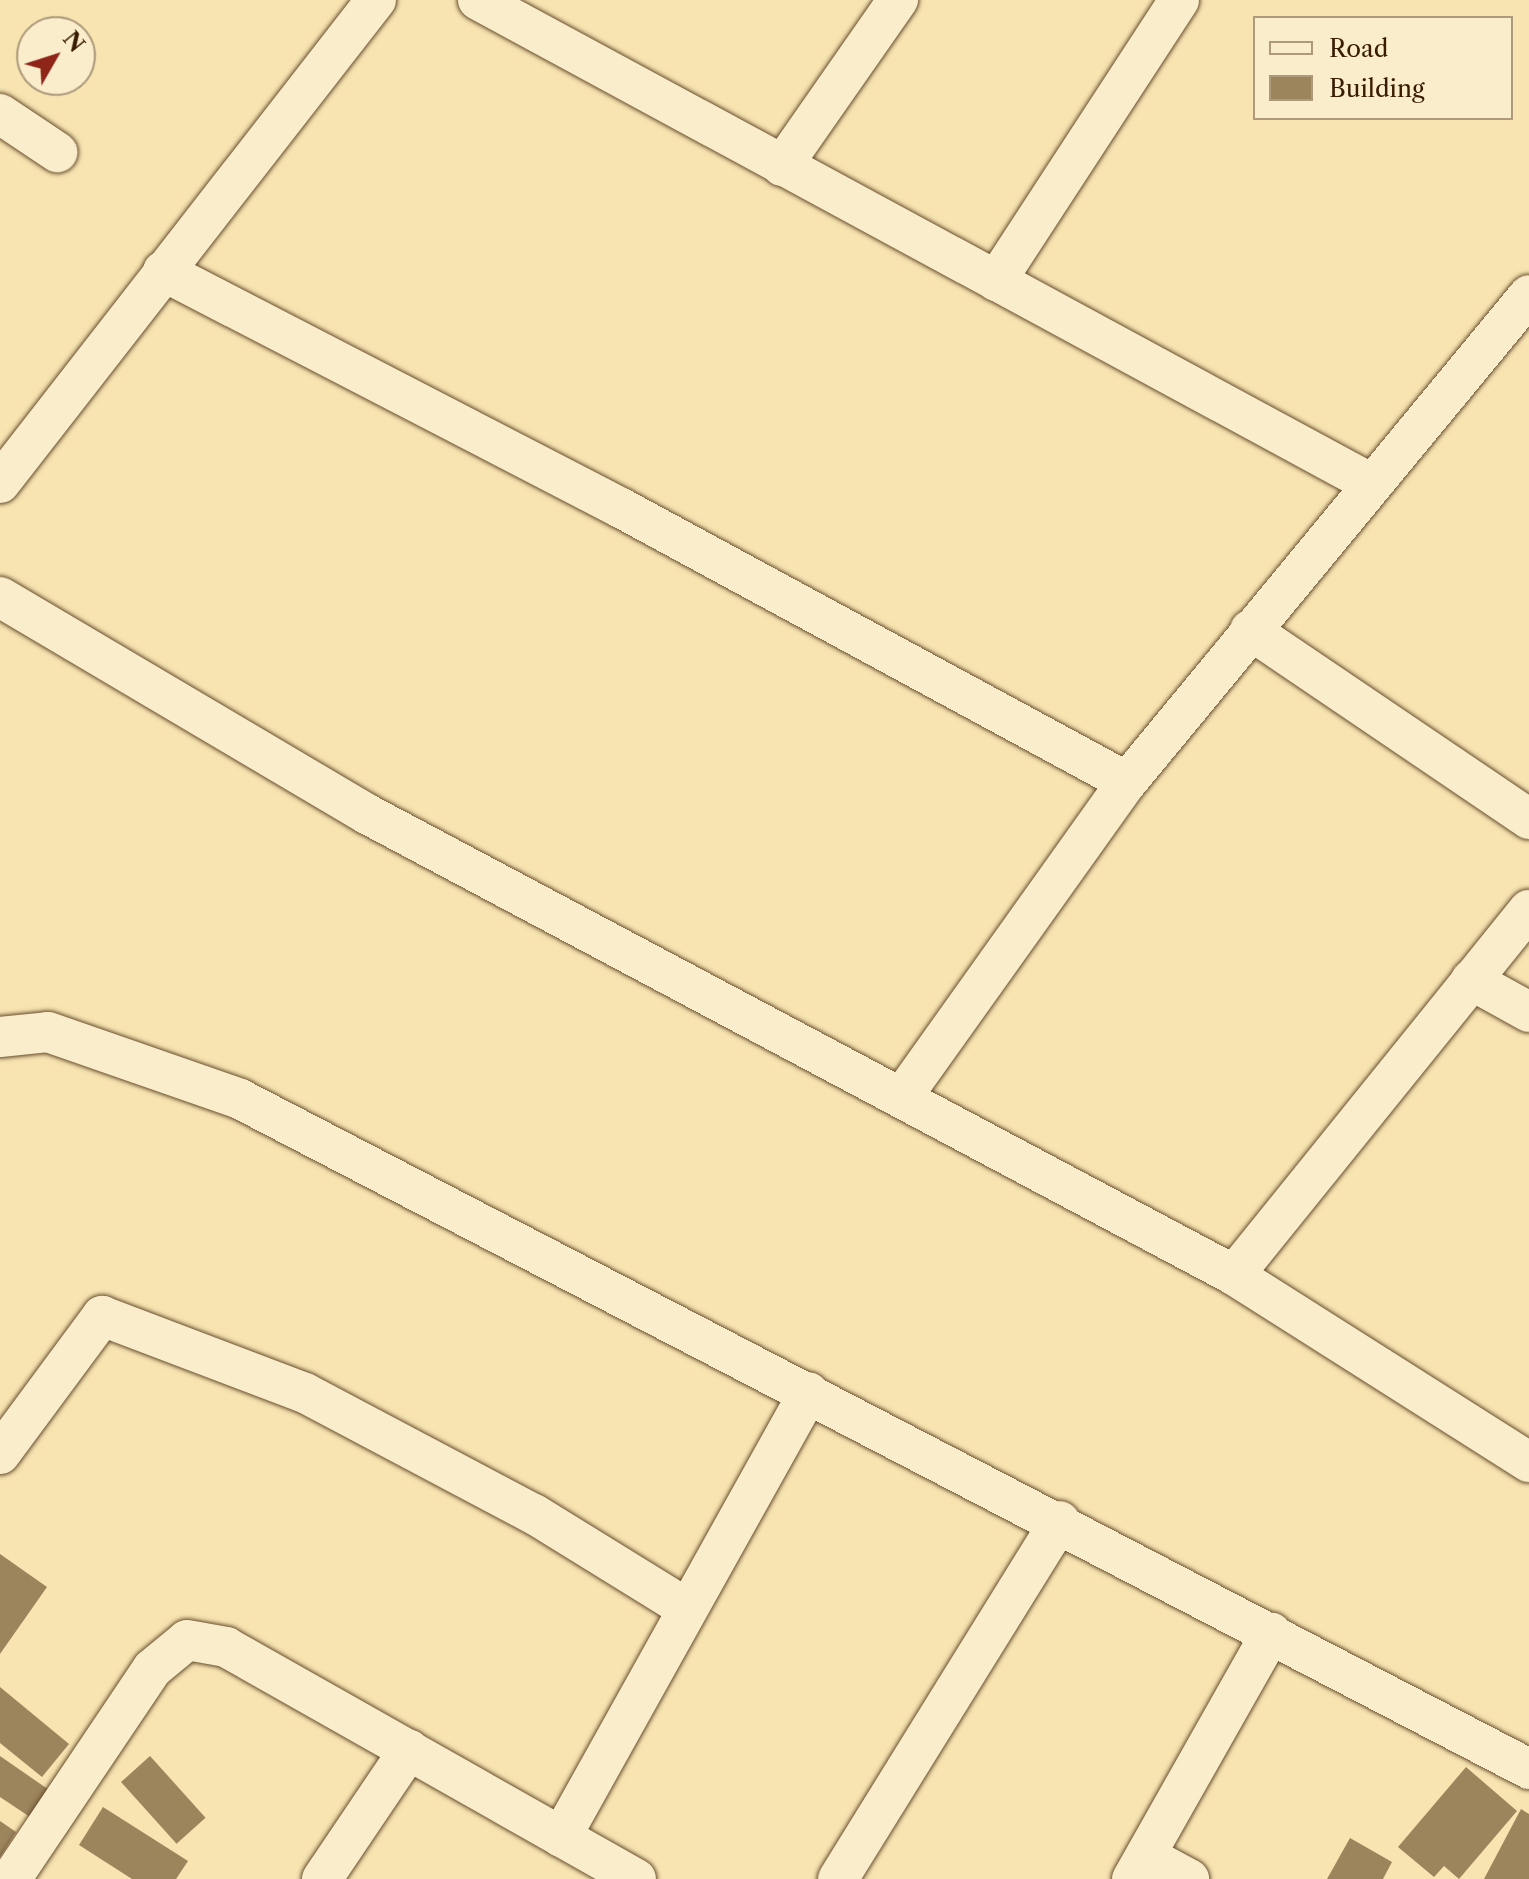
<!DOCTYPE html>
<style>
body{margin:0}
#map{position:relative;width:1529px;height:1879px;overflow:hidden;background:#f7e4b1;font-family:"Libre Caslon Text",serif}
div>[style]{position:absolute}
.building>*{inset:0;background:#9c845d;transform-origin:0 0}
.roads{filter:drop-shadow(0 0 2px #684e2e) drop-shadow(0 0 2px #684e2e)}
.street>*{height:40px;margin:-20px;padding:0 20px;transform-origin:20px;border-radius:20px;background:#faedcc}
span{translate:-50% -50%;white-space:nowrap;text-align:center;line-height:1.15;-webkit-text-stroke:6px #faedcc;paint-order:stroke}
.legend{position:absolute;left:1253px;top:16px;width:260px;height:104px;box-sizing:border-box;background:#faedcc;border:2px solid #ad997b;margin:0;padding:10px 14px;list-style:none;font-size:24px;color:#391c02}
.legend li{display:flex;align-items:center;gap:16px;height:40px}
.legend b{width:40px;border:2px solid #ad997b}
.north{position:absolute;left:16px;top:16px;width:80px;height:80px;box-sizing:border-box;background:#faedcc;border:2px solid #ad997b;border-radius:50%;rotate:51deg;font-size:22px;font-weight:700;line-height:32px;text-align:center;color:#391c02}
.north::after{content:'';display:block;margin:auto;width:28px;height:36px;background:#8f2418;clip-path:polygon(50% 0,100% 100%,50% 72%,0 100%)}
</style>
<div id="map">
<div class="building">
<i style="clip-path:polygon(0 1554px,47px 1587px,0 1654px)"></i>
<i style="clip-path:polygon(0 1687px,69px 1744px,42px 1777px,0 1743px)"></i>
<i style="clip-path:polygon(0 1756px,52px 1792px,33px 1819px,0 1797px)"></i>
<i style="left:150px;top:1756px;width:83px;height:39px;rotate:48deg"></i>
<i style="clip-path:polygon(1466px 1767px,1517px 1811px,1459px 1879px,1444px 1866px,1434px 1877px,1398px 1847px)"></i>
<i style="clip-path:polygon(103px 1807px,188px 1861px,176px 1879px,132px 1879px,79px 1845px)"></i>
<i style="clip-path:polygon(1521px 1809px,1529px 1814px,1529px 1879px,1484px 1879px)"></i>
<i style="clip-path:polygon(0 1821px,16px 1832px,0 1857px)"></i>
<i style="clip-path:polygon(1350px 1838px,1392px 1862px,1383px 1879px,1327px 1879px)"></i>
</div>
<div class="roads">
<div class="street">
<i style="left:478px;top:0;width:1014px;rotate:28.43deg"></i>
<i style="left:0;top:114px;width:69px;rotate:33.7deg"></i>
<i style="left:782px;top:166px;width:203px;rotate:-55.1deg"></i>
<i style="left:163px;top:271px;width:516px;rotate:27.36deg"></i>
<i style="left:621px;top:508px;width:575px;rotate:28.44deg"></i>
<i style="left:996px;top:281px;width:335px;rotate:-56.9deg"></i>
<i style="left:0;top:483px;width:612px;rotate:-52.1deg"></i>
<i style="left:0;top:597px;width:426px;rotate:30.6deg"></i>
<i style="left:367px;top:814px;width:982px;rotate:28deg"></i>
<i style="left:1234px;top:1275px;width:349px;rotate:32.4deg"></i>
<i style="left:1250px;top:630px;width:337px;rotate:34.1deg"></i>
<i style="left:1471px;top:980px;width:66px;rotate:28.9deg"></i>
<i style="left:0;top:1037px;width:48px;rotate:-5.9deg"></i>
<i style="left:48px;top:1032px;width:203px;rotate:19.2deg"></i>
<i style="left:240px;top:1099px;width:1453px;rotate:27.46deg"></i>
<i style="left:902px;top:1097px;width:387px;rotate:-54.5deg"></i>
<i style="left:1127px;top:782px;width:631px;rotate:-50.46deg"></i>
<i style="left:1234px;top:1275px;width:469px;rotate:-51.1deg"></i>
<i style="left:0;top:1454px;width:172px;rotate:-53.5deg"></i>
<i style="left:102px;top:1316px;width:217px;rotate:20.8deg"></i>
<i style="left:305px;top:1393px;width:259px;rotate:27.9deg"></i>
<i style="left:534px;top:1514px;width:175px;rotate:31.7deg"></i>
<i style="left:561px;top:1837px;width:509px;rotate:-60.87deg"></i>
<i style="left:1146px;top:1856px;width:49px;rotate:28.1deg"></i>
<i style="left:11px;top:1879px;width:253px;rotate:-56.1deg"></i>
<i style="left:152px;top:1669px;width:45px;rotate:-39.6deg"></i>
<i style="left:187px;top:1640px;width:40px;rotate:10deg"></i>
<i style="left:226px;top:1647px;width:471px;rotate:29.5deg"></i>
<i style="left:322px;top:1879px;width:156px;rotate:-56deg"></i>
<i style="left:838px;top:1879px;width:421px;rotate:-58.2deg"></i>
<i style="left:1132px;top:1879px;width:283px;rotate:-60.5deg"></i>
</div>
</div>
<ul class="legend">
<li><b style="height:10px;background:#faedcc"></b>Road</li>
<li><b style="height:22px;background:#9c845d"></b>Building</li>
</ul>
<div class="north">N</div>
</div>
